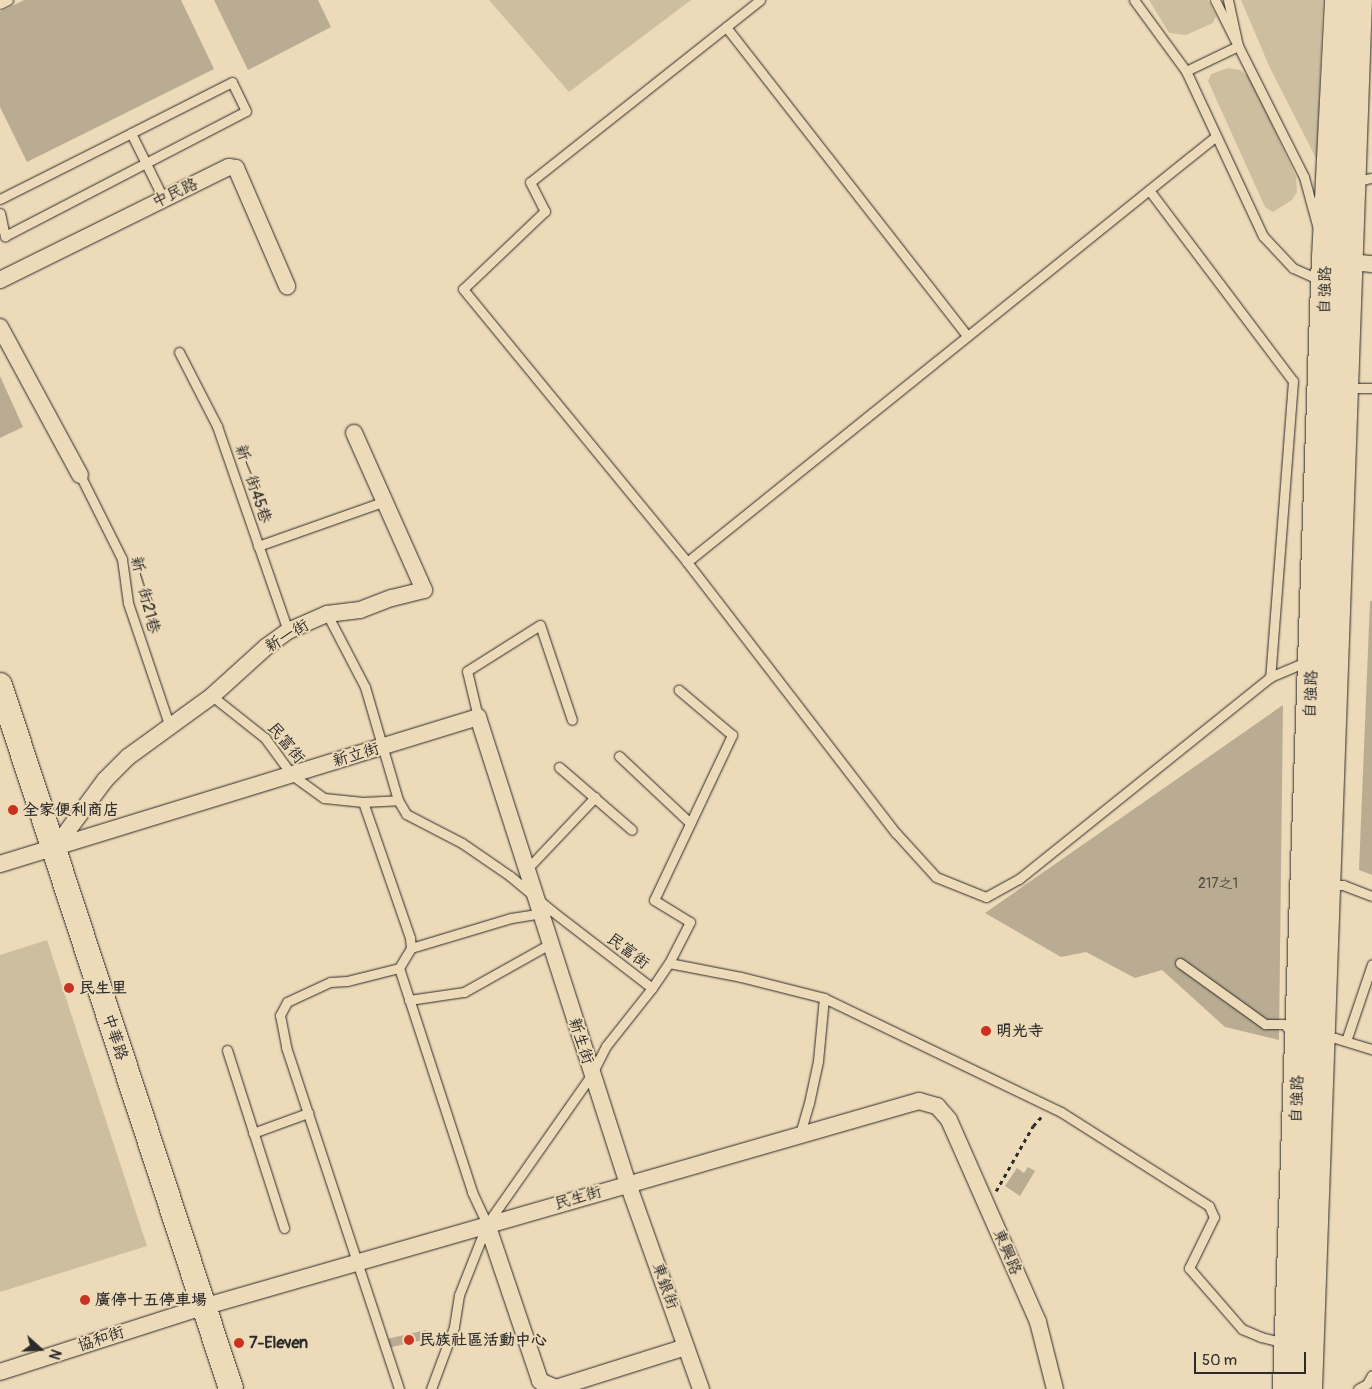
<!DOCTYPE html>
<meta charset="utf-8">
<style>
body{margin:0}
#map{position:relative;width:1372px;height:1389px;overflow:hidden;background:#eddab8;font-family:Pangolin,"LXGW WenKai TC",sans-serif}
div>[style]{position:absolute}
.green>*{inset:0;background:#cebea0}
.building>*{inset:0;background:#baac93;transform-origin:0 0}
.path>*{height:2.5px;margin-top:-1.25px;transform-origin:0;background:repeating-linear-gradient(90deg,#2b2b2b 0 4px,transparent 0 8px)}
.roads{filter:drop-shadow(0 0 1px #2b2b2b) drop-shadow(0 0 1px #2b2b2b)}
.lane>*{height:9px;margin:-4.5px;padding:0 4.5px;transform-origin:4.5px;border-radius:4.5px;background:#eddab8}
.street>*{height:16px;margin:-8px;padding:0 8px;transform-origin:8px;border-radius:8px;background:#eddab8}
.secondary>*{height:24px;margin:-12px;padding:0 12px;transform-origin:12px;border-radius:12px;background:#eddab8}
.primary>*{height:26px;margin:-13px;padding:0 13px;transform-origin:13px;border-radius:13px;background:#eddab8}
.dots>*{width:14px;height:14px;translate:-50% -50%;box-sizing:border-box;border:2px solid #eddab8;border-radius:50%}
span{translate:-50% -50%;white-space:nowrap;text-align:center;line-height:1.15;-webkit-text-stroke:4px #eddab8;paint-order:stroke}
.number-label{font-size:14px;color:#4f4b45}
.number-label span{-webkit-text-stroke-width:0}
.street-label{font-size:16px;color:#2b2b2b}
.poi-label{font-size:16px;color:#2b2b2b;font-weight:700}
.left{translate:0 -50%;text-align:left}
.north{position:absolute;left:15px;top:1324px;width:50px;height:50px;-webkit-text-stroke:4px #eddab8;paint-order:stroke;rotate:110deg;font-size:14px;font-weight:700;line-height:20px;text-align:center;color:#2b2b2b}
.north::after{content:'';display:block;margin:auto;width:18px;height:22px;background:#2b2b2b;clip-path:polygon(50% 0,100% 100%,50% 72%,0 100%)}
.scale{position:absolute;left:1194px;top:1352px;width:112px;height:22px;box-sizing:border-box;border:2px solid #2b2b2b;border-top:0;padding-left:6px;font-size:15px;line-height:18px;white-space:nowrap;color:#2b2b2b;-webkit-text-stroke:4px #eddab8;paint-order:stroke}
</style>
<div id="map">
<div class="green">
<i style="clip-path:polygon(489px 0,691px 0,569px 92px)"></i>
<i style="clip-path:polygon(1149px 0,1208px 0,1216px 16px,1213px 23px,1186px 35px,1169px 33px)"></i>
<i style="clip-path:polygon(1241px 0,1323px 0,1317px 160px,1270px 68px)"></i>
<i style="clip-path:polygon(1228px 68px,1240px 70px,1248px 76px,1255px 87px,1296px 177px,1297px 192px,1292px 200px,1273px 212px,1265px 207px,1208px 81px,1211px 74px)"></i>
<i style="clip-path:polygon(47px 940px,147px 1246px,0 1292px,0 955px)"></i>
</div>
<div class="building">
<i style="clip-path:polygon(24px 0,181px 0,214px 69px,27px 162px,0 107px,0 12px)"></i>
<i style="clip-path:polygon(214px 0,318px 0,331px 27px,248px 70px)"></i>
<i style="clip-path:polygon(0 376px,23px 427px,0 438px)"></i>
<i style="clip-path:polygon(1370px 601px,1372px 601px,1372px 875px,1359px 870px)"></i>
<i style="clip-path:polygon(1283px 705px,1279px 1040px,1225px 1027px,1162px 970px,1135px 978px,1086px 952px,1061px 957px,985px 913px)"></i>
<i style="clip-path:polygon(1028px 1167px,1035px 1171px,1020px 1196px,1005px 1186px,1017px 1168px,1024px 1173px)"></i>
<i style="left:426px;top:1330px;width:9px;height:39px;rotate:77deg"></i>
</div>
<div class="path">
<i style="left:996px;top:1191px;width:75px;rotate:-60.4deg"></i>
<i style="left:1033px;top:1126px;width:15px;rotate:-48deg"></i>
</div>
<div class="roads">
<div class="lane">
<i style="left:760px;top:0;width:293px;rotate:141.6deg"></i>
<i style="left:530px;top:182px;width:33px;rotate:63deg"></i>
<i style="left:545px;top:211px;width:113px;rotate:136.4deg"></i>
<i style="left:463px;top:289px;width:353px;rotate:50.6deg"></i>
<i style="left:687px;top:562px;width:679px;rotate:-38.84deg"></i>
<i style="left:1134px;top:0;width:88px;rotate:53.8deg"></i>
<i style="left:1186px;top:71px;width:182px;rotate:65deg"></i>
<i style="left:1263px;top:236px;width:44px;rotate:46.8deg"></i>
<i style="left:1293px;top:268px;width:22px;rotate:24deg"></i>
<i style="left:1313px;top:277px;width:9px;rotate:-58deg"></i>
<i style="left:1215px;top:0;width:198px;rotate:63.3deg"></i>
<i style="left:1304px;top:177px;width:50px;rotate:74.8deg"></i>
<i style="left:0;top:4px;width:9px;rotate:-27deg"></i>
<i style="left:726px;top:27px;width:392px;rotate:52deg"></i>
<i style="left:1186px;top:71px;width:58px;rotate:-25.7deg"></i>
<i style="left:1238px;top:46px;width:47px;rotate:-102.3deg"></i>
<i style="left:1356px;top:181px;width:16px;rotate:-11deg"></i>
<i style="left:1149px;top:190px;width:239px;rotate:53deg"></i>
<i style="left:1293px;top:381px;width:297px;rotate:94.4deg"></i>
<i style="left:0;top:199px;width:147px;rotate:-26.7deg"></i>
<i style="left:131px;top:133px;width:72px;rotate:63.8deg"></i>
<i style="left:0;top:213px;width:24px;rotate:78deg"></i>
<i style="left:5px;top:236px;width:271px;rotate:-27.4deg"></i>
<i style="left:246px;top:111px;width:32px;rotate:-116deg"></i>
<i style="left:232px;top:82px;width:113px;rotate:153.2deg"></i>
<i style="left:179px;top:352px;width:83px;rotate:62.8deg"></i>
<i style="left:217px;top:426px;width:217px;rotate:70.9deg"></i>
<i style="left:1348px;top:388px;width:24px"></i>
<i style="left:80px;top:475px;width:94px;rotate:63.4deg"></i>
<i style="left:122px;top:559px;width:44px;rotate:82.2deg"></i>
<i style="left:128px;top:603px;width:131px;rotate:71.3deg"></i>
<i style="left:258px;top:546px;width:135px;rotate:-19.5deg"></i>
<i style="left:687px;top:562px;width:342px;rotate:52.4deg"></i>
<i style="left:896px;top:833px;width:59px;rotate:47.7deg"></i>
<i style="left:936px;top:877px;width:54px;rotate:21.8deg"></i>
<i style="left:986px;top:897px;width:38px;rotate:-29deg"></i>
<i style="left:1019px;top:879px;width:322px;rotate:-38.8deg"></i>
<i style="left:1270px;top:677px;width:41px;rotate:-22.8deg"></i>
<i style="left:327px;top:614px;width:82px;rotate:62.5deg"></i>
<i style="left:365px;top:687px;width:118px;rotate:73.7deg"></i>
<i style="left:212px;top:696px;width:68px;rotate:38.4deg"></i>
<i style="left:265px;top:738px;width:46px;rotate:53.9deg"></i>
<i style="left:292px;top:775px;width:39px;rotate:36deg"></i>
<i style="left:324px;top:798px;width:39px;rotate:6deg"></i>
<i style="left:363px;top:802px;width:35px;rotate:-3deg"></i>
<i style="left:398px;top:800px;width:16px;rotate:60deg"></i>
<i style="left:406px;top:814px;width:63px;rotate:27.4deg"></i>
<i style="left:462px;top:843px;width:58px;rotate:34.5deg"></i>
<i style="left:510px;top:876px;width:55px;rotate:39.8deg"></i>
<i style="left:552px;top:911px;width:126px;rotate:37.6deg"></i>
<i style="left:652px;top:988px;width:74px;rotate:128.4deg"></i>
<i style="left:606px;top:1046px;width:31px;rotate:117deg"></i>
<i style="left:592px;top:1074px;width:183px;rotate:125deg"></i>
<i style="left:487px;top:1224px;width:76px;rotate:111.5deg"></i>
<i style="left:459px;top:1295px;width:32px;rotate:99deg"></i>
<i style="left:454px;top:1327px;width:66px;rotate:110.4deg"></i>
<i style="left:478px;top:717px;width:47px;rotate:-103.4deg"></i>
<i style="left:467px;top:671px;width:86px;rotate:-32.2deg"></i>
<i style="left:540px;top:625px;width:100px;rotate:71.4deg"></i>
<i style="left:619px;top:756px;width:98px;rotate:43.3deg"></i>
<i style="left:559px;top:767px;width:96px;rotate:40.8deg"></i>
<i style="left:363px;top:802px;width:144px;rotate:70.9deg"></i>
<i style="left:410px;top:938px;width:10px;rotate:84deg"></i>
<i style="left:411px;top:948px;width:23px;rotate:121deg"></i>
<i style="left:399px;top:968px;width:236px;rotate:71.9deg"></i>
<i style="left:472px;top:1192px;width:35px;rotate:65deg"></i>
<i style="left:527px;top:869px;width:99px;rotate:-46.6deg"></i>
<i style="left:1329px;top:885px;width:14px"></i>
<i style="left:1343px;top:885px;width:31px;rotate:21deg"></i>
<i style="left:411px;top:948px;width:104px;rotate:-16.7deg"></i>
<i style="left:511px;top:918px;width:33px;rotate:-9deg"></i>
<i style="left:669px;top:963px;width:46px;rotate:-62.9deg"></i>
<i style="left:690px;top:922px;width:42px;rotate:-148.6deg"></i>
<i style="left:654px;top:900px;width:183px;rotate:-64.7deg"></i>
<i style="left:732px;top:735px;width:70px;rotate:-139.7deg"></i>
<i style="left:1180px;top:963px;width:105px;rotate:35.7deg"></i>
<i style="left:1265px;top:1024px;width:19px"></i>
<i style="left:1284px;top:1024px;width:13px;rotate:48deg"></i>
<i style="left:399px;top:968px;width:54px;rotate:166deg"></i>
<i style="left:347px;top:981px;width:17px;rotate:177deg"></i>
<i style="left:330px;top:982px;width:47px;rotate:155.1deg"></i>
<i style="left:287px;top:1002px;width:15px;rotate:118deg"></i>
<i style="left:280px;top:1015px;width:33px;rotate:79deg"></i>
<i style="left:286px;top:1047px;width:360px;rotate:71.7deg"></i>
<i style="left:652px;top:988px;width:30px;rotate:-56deg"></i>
<i style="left:669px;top:963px;width:73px;rotate:11deg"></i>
<i style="left:741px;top:977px;width:86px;rotate:14.2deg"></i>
<i style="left:824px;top:998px;width:263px;rotate:25.7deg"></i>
<i style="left:1061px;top:1112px;width:175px;rotate:32.4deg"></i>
<i style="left:1209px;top:1206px;width:12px;rotate:66deg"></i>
<i style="left:1214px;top:1217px;width:57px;rotate:116.1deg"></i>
<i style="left:1189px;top:1268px;width:81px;rotate:49deg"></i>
<i style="left:1242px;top:1329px;width:21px;rotate:23deg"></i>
<i style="left:1261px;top:1337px;width:25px;rotate:14deg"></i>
<i style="left:409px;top:1000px;width:56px;rotate:-8.3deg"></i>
<i style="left:464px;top:992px;width:98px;rotate:-29.2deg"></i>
<i style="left:1323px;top:1039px;width:12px;rotate:-5deg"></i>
<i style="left:1335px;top:1038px;width:39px;rotate:17deg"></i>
<i style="left:1346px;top:1041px;width:81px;rotate:-71.3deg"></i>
<i style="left:227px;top:1050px;width:187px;rotate:72.2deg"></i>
<i style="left:253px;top:1133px;width:59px;rotate:-20deg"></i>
<i style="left:800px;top:1134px;width:32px;rotate:-74deg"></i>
<i style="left:809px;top:1103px;width:43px;rotate:-77.9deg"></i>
<i style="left:818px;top:1061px;width:63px;rotate:-84.6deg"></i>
<i style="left:1358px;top:1389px;width:10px;rotate:-29deg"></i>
<i style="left:1367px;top:1384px;width:10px;rotate:-61deg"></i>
</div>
<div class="street">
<i style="left:1342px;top:261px;width:30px;rotate:6deg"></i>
<i style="left:0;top:280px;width:255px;rotate:-26.3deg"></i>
<i style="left:229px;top:167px;width:7px;rotate:8deg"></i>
<i style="left:236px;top:168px;width:129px;rotate:66.6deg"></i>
<i style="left:0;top:327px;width:168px;rotate:61.6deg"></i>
<i style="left:54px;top:849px;width:86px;rotate:-53.5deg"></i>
<i style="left:105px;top:780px;width:33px;rotate:-45deg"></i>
<i style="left:128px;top:757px;width:104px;rotate:-36deg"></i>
<i style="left:212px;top:696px;width:73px;rotate:-42.2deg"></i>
<i style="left:266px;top:647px;width:27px;rotate:-36deg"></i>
<i style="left:288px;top:631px;width:43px;rotate:-23.6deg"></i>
<i style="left:327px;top:614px;width:33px;rotate:-7deg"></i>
<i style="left:360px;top:610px;width:34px;rotate:-21deg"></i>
<i style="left:392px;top:598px;width:33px;rotate:-14deg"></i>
<i style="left:424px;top:590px;width:172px;rotate:-114deg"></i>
<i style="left:0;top:864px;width:500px;rotate:-17.09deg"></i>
<i style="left:478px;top:717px;width:490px;rotate:72.2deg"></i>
<i style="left:628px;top:1184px;width:218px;rotate:70.4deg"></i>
<i style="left:487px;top:1224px;width:166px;rotate:71.3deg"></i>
<i style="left:540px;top:1381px;width:17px;rotate:24deg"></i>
<i style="left:556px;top:1388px;width:136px;rotate:-17.5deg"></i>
<i style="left:0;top:1372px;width:213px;rotate:-17.8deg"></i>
<i style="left:203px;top:1307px;width:745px;rotate:-16.05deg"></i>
<i style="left:919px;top:1101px;width:19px;rotate:16deg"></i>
<i style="left:937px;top:1106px;width:18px;rotate:49deg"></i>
<i style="left:949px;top:1120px;width:221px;rotate:66.2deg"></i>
<i style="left:1038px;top:1322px;width:69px;rotate:75.8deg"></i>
</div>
<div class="secondary">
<i style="left:0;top:685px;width:741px;rotate:71.83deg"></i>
</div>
<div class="primary">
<i style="left:1286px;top:1389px;width:1132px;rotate:-88.03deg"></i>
<i style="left:1325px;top:258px;width:258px;rotate:-87.1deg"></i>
<i style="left:1309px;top:1389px;width:1390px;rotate:-87.94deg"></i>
</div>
</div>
<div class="dots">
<i style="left:13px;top:810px;background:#c8321e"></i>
<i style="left:69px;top:988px;background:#c8321e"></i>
<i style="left:986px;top:1031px;background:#c8321e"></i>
<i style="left:85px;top:1300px;background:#c8321e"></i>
<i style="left:409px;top:1340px;background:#c8321e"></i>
<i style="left:239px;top:1343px;background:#c8321e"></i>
</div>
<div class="number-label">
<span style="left:1218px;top:884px">217之1</span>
</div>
<div class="street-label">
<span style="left:175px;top:193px;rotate:-25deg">中民路</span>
<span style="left:1325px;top:290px;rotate:-89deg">自強路</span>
<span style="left:253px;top:484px;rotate:71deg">新一街45巷</span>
<span style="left:145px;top:595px;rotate:76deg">新一街21巷</span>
<span style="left:287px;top:636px;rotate:-31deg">新一街</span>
<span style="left:1311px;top:694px;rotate:-88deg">自強路</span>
<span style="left:286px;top:743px;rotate:50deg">民富街</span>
<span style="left:356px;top:755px;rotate:-17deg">新立街</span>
<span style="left:628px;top:951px;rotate:37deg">民富街</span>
<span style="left:115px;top:1037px;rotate:72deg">中華路</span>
<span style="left:581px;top:1041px;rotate:72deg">新生街</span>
<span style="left:1297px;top:1099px;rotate:-88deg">自強路</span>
<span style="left:578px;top:1198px;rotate:-16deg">民生街</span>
<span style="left:1007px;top:1252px;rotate:66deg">東興路</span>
<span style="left:665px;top:1286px;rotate:70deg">東銀街</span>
<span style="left:101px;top:1339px;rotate:-18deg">協和街</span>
</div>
<div class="poi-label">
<span class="left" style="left:23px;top:810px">全家便利商店</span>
<span class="left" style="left:79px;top:988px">民生里</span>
<span class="left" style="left:996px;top:1031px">明光寺</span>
<span class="left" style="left:95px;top:1300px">廣停十五停車場</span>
<span class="left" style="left:419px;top:1340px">民族社區活動中心</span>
<span class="left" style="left:249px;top:1343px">7-Eleven</span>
</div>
<div class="north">N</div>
<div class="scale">50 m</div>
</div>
